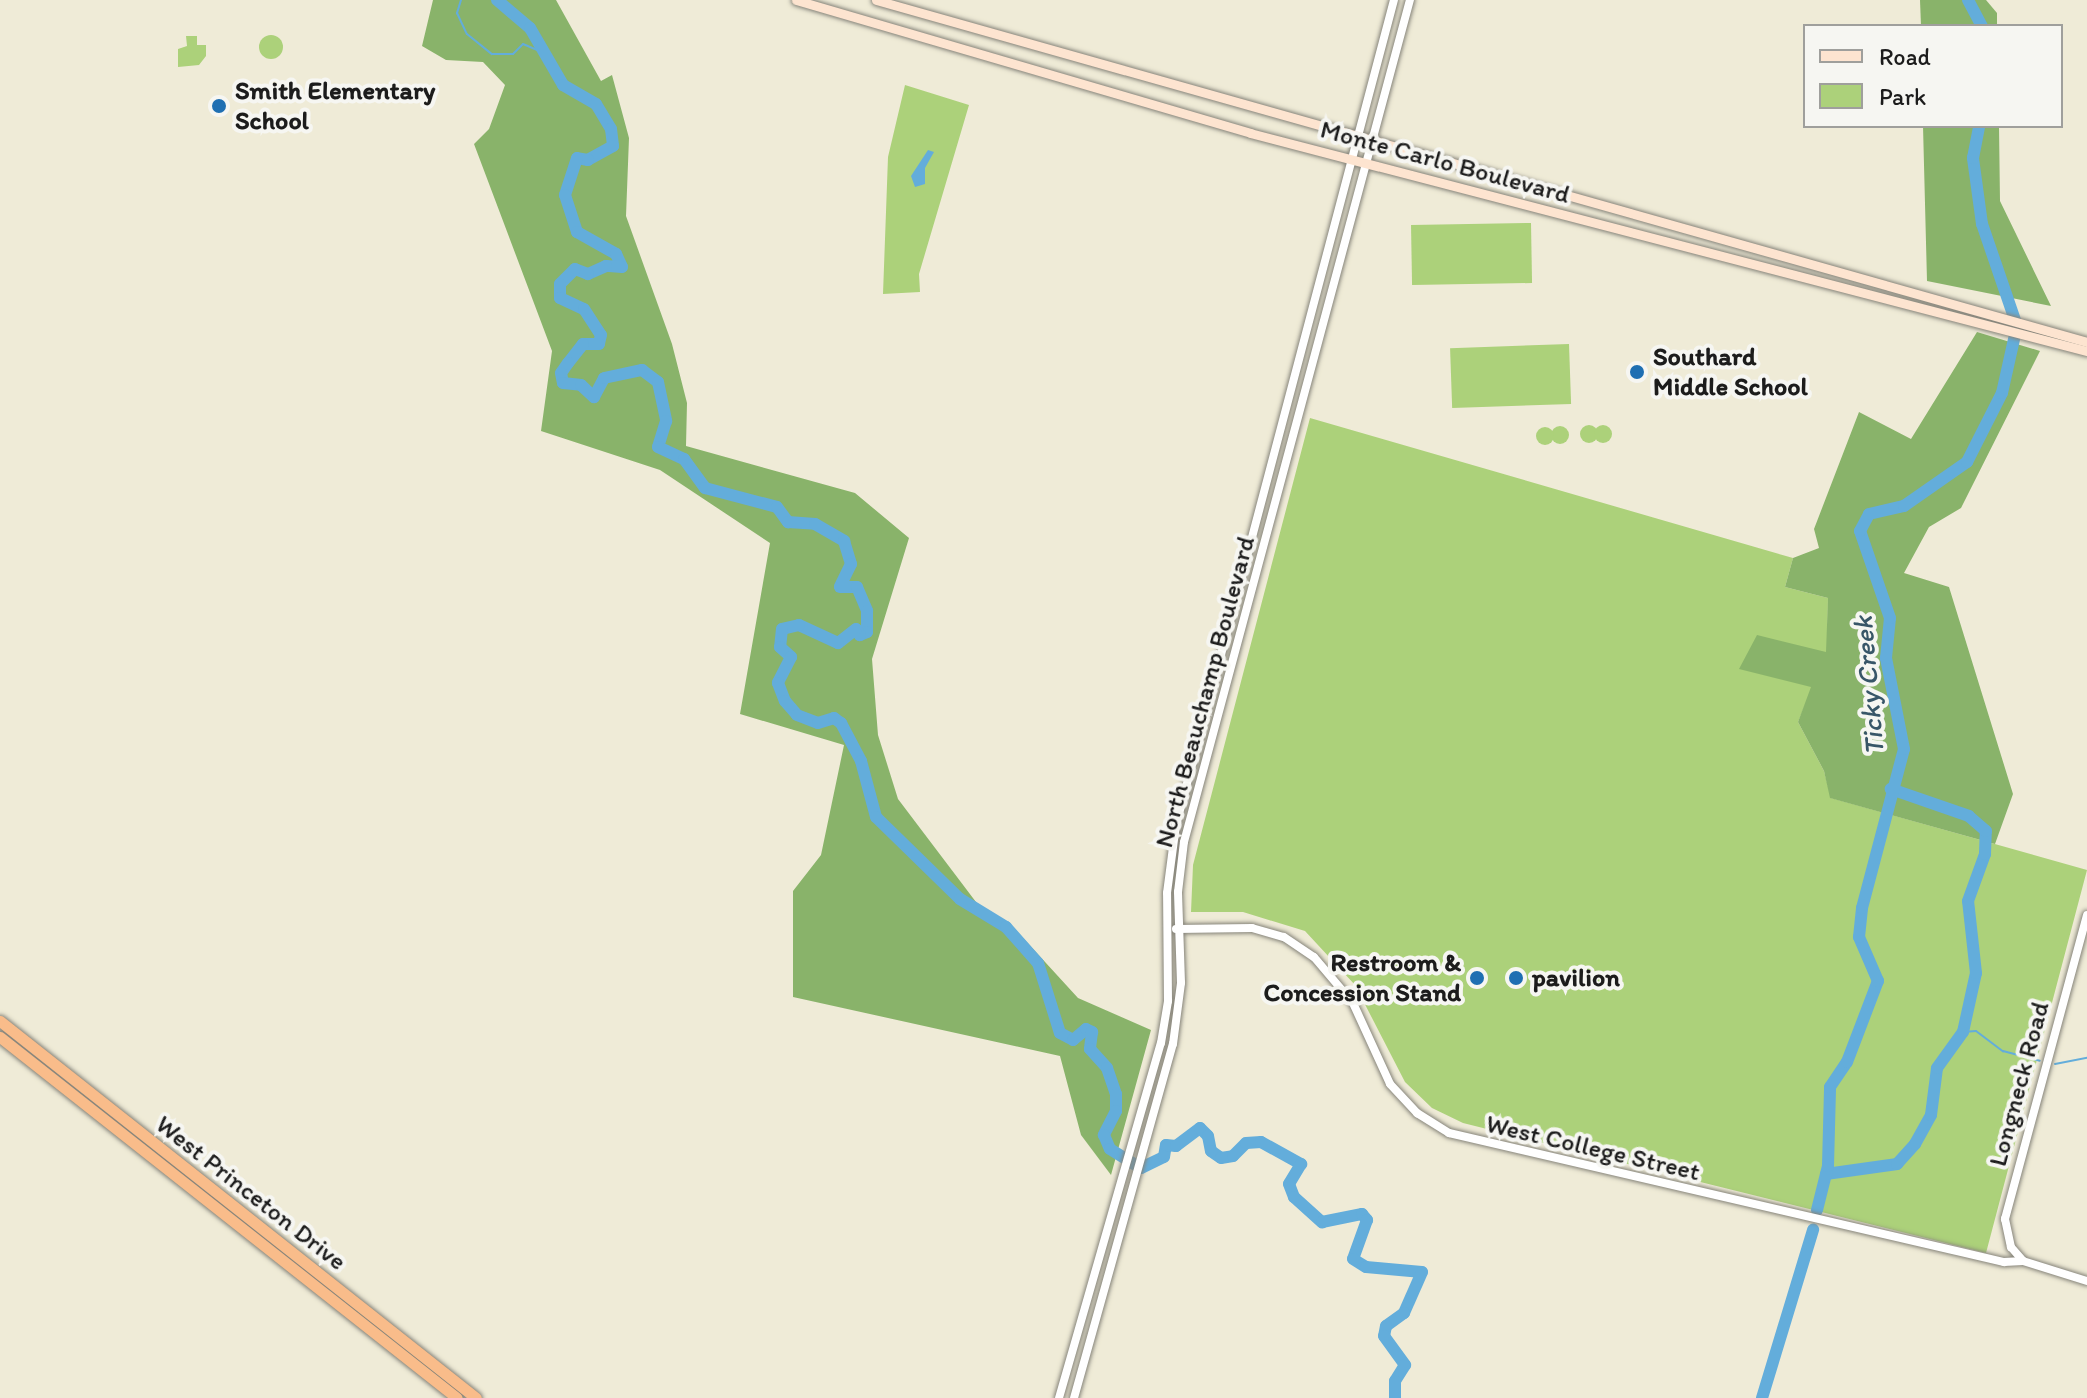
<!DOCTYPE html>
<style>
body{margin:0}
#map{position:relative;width:2087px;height:1398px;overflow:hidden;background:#efebd7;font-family:Itim,sans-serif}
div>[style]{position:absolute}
.green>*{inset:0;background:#acd17a;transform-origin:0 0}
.round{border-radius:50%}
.forest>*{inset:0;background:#89b36a}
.water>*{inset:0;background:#63addb}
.stream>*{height:2px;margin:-1px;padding:0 1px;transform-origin:1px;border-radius:1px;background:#63addb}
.river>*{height:12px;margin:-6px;padding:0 6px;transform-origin:6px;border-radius:6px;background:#63addb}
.roads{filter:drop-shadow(0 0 2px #86847a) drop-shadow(0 0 2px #86847a)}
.tertiary>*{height:8px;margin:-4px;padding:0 4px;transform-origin:4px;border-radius:4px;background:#fff}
.secondary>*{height:9px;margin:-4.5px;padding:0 4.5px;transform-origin:4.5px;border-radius:4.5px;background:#fde4d0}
.trunk>*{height:11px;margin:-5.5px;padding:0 5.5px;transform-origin:5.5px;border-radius:5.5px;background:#f9bc8a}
.dots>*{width:22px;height:22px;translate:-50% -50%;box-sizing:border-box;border:4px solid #f6f6f2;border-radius:50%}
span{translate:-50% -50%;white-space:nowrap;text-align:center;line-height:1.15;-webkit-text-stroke:8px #f6f6f2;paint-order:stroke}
.poi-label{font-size:26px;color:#1c1c1c;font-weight:700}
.left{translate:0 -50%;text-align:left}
.right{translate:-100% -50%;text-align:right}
.street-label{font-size:26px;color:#1c1c1c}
.water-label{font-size:28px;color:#385668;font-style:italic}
.legend{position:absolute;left:1803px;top:24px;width:260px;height:104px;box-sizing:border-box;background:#f6f6f2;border:2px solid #9f9f9c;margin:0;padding:10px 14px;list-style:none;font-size:24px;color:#1c1c1c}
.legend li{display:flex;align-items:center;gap:16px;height:40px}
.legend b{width:40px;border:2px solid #9f9f9c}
</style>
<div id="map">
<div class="green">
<i class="round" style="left:259px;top:35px;width:24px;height:24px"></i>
<i style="clip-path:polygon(186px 36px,197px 36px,197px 45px,206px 45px,206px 56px,199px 65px,178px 67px,178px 49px,187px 46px)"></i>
<i style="clip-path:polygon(905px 85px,969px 105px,919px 274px,920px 292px,883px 294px,888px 157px)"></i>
<i style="left:1531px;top:223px;width:60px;height:120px;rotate:89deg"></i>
<i style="left:1569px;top:344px;width:60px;height:119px;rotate:88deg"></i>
<i style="clip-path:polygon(1310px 418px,1793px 558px,1785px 587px,1828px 598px,1827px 652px,1798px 722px,1824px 771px,1831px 798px,2087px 870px,1986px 1253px,1463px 1123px,1432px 1108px,1405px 1082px,1355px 985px,1305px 931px,1243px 912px,1191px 912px,1193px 865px)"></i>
<i class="round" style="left:1580px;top:425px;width:18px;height:18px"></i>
<i class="round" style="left:1594px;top:425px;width:18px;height:18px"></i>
<i class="round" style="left:1551px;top:426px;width:18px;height:18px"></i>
<i class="round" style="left:1536px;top:427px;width:18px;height:18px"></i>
</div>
<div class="forest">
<i style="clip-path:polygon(433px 0,556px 0,601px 81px,612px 75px,629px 138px,626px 216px,672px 344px,687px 403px,686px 446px,855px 493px,909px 538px,872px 659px,878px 735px,898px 799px,979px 906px,1014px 928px,1078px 998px,1151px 1030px,1111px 1175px,1081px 1135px,1060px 1056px,793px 997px,793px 891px,821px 855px,844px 745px,740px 714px,770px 543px,660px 470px,541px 431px,552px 351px,474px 144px,489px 129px,505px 85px,483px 62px,446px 60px,422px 46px)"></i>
<i style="clip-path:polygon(1920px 0,1986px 0,1997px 13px,1997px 26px,1921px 26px)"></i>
<i style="clip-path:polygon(1923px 126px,1999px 126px,2000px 201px,2051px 306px,1927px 281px)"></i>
<i style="clip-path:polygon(1977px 332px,2040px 351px,1961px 508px,1929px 527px,1904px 573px,1949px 587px,2013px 794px,1995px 844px,1830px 798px,1824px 771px,1798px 722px,1811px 687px,1739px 669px,1757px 635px,1826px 652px,1828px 598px,1785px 587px,1793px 558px,1819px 548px,1814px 529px,1859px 412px,1911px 439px)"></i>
</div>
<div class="water">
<i style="clip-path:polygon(928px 150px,934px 152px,925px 168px,925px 184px,915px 187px,911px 176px)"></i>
</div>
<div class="stream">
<i style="left:461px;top:0;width:14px;rotate:107deg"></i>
<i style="left:457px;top:13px;width:23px;rotate:65deg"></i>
<i style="left:467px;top:34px;width:32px;rotate:39deg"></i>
<i style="left:492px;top:54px;width:21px"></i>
<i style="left:513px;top:54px;width:14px;rotate:-45deg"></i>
<i style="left:523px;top:44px;width:25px;rotate:23deg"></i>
<i style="left:1963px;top:1032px;width:13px;rotate:-4deg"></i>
<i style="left:1976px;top:1031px;width:34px;rotate:37deg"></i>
<i style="left:2003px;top:1051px;width:38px;rotate:15deg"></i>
<i style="left:2055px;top:1064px;width:33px;rotate:-11deg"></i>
</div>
<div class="river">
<i style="left:497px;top:0;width:43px;rotate:40.3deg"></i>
<i style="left:530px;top:28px;width:66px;rotate:59.9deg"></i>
<i style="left:563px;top:85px;width:38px;rotate:30deg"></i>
<i style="left:596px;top:104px;width:29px;rotate:59deg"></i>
<i style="left:611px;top:129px;width:17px;rotate:83deg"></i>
<i style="left:613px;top:146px;width:29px;rotate:151deg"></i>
<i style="left:588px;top:160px;width:11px;rotate:-170deg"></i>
<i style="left:577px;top:158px;width:39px;rotate:108deg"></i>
<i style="left:565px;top:195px;width:39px;rotate:72deg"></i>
<i style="left:577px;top:232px;width:45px;rotate:29.4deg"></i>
<i style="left:616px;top:254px;width:14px;rotate:65deg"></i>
<i style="left:622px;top:267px;width:16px;rotate:-176deg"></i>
<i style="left:606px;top:266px;width:20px;rotate:156deg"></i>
<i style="left:588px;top:274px;width:14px;rotate:-159deg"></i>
<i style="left:575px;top:269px;width:21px;rotate:135deg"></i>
<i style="left:560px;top:284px;width:14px;rotate:90deg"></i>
<i style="left:560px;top:298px;width:26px;rotate:25deg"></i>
<i style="left:584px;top:309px;width:31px;rotate:57deg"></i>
<i style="left:601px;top:335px;width:9px;rotate:103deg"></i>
<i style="left:599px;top:344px;width:16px;rotate:180deg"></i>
<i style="left:583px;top:344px;width:24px;rotate:128deg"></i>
<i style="left:568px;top:363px;width:12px;rotate:125deg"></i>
<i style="left:561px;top:373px;width:10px;rotate:79deg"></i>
<i style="left:563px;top:383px;width:18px;rotate:6deg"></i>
<i style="left:581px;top:385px;width:18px;rotate:43deg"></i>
<i style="left:594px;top:397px;width:21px;rotate:-62deg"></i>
<i style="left:604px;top:378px;width:39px;rotate:-12deg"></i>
<i style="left:642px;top:370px;width:20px;rotate:37deg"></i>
<i style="left:658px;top:382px;width:40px;rotate:78deg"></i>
<i style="left:666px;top:421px;width:27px;rotate:107deg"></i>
<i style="left:658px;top:447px;width:29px;rotate:25deg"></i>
<i style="left:684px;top:459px;width:36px;rotate:54deg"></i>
<i style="left:705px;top:488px;width:74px;rotate:14.8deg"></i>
<i style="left:777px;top:507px;width:19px;rotate:54deg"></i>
<i style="left:788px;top:522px;width:27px;rotate:4deg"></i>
<i style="left:815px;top:524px;width:34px;rotate:30deg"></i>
<i style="left:844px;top:541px;width:24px;rotate:73deg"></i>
<i style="left:851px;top:564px;width:25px;rotate:116deg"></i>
<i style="left:840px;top:587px;width:17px"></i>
<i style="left:857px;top:587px;width:26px;rotate:67deg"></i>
<i style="left:867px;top:611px;width:21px;rotate:90deg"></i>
<i style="left:867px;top:632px;width:8px;rotate:157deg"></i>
<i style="left:860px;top:635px;width:7px;rotate:-124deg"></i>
<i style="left:856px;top:629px;width:23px;rotate:142deg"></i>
<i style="left:838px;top:643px;width:43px;rotate:-155.2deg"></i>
<i style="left:799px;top:625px;width:17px;rotate:167deg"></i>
<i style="left:782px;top:629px;width:18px;rotate:96deg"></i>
<i style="left:780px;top:647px;width:15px;rotate:42deg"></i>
<i style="left:791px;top:657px;width:29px;rotate:117deg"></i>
<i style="left:778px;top:683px;width:19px;rotate:69deg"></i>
<i style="left:785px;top:701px;width:18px;rotate:49deg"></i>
<i style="left:797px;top:715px;width:22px;rotate:21deg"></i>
<i style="left:818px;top:723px;width:17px;rotate:-17deg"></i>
<i style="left:834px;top:718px;width:9px;rotate:36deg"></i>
<i style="left:841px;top:723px;width:43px;rotate:62.2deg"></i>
<i style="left:861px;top:761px;width:58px;rotate:75deg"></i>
<i style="left:876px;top:817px;width:117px;rotate:44.3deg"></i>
<i style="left:960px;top:899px;width:54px;rotate:31.3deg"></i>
<i style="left:1006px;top:927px;width:48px;rotate:48.4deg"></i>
<i style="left:1038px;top:963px;width:73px;rotate:72.6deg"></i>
<i style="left:1060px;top:1033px;width:15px;rotate:28deg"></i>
<i style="left:1073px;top:1040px;width:17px;rotate:-40deg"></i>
<i style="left:1086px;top:1029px;width:7px;rotate:27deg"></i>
<i style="left:1092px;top:1032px;width:17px;rotate:97deg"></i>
<i style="left:1090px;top:1049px;width:25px;rotate:48deg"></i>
<i style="left:1107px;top:1068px;width:28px;rotate:71deg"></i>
<i style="left:1116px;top:1094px;width:17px;rotate:90deg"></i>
<i style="left:1116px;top:1111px;width:27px;rotate:117deg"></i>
<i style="left:1104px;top:1135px;width:15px;rotate:67deg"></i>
<i style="left:1110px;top:1149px;width:36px;rotate:32deg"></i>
<i style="left:1141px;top:1168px;width:25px;rotate:-26deg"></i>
<i style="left:1164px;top:1157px;width:12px;rotate:-81deg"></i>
<i style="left:1166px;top:1145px;width:10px;rotate:6deg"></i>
<i style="left:1176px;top:1146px;width:30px;rotate:-37deg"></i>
<i style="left:1200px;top:1128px;width:11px;rotate:45deg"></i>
<i style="left:1208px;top:1136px;width:15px;rotate:79deg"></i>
<i style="left:1211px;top:1151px;width:12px;rotate:35deg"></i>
<i style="left:1221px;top:1158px;width:12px;rotate:-9deg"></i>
<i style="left:1233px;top:1156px;width:18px;rotate:-45deg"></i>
<i style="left:1246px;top:1143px;width:15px;rotate:-4deg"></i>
<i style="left:1261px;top:1142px;width:46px;rotate:28.8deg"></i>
<i style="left:1301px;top:1164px;width:23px;rotate:121deg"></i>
<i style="left:1289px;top:1184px;width:14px;rotate:69deg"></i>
<i style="left:1294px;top:1197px;width:38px;rotate:42deg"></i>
<i style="left:1322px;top:1222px;width:41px;rotate:-11.3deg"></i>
<i style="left:1362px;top:1214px;width:8px;rotate:50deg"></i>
<i style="left:1367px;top:1220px;width:41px;rotate:109.7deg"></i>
<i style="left:1353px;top:1259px;width:15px;rotate:32deg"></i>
<i style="left:1366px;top:1267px;width:56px;rotate:5.1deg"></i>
<i style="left:1422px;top:1272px;width:45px;rotate:113.7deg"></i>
<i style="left:1404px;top:1313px;width:22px;rotate:144deg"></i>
<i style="left:1386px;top:1326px;width:10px;rotate:101deg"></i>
<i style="left:1384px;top:1336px;width:36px;rotate:54deg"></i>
<i style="left:1405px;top:1365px;width:19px;rotate:122deg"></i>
<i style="left:1395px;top:1381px;width:17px;rotate:90deg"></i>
<i style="left:1968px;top:0;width:30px;rotate:62deg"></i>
<i style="left:1826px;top:1174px;width:72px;rotate:-8deg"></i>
<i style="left:1897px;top:1164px;width:27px;rotate:-48deg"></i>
<i style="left:1915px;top:1144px;width:33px;rotate:-61deg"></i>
<i style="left:1931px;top:1115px;width:47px;rotate:-82.7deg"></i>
<i style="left:1937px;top:1068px;width:44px;rotate:-54.2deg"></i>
<i style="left:1963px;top:1032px;width:60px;rotate:-77.6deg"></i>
<i style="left:1976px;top:973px;width:72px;rotate:-96.3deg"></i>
<i style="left:1968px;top:901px;width:50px;rotate:-70.1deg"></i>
<i style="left:1985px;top:854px;width:23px;rotate:-88deg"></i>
<i style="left:1986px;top:831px;width:23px;rotate:-139deg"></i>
<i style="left:1969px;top:816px;width:83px;rotate:-160.9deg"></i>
<i style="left:1817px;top:1210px;width:45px;rotate:-76deg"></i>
<i style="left:1828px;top:1166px;width:79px;rotate:-88.5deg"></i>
<i style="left:1830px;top:1087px;width:30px;rotate:-56deg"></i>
<i style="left:1847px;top:1062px;width:87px;rotate:-69.1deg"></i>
<i style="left:1878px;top:981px;width:48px;rotate:-113.4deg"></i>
<i style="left:1859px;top:937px;width:29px;rotate:-84deg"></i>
<i style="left:1862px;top:908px;width:164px;rotate:-75.2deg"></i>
<i style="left:1904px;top:749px;width:93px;rotate:-101.2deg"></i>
<i style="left:1886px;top:658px;width:40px;rotate:-84.3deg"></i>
<i style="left:1890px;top:618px;width:92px;rotate:-109deg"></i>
<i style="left:1860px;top:531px;width:19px;rotate:-62deg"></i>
<i style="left:1869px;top:514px;width:36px;rotate:-13deg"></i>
<i style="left:1904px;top:506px;width:77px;rotate:-34.9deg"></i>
<i style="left:1967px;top:462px;width:77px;rotate:-63.1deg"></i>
<i style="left:2002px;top:393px;width:69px;rotate:-77.4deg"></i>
<i style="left:2017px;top:326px;width:108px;rotate:-108.9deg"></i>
<i style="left:1982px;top:224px;width:67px;rotate:-97.8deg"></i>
<i style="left:1973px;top:158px;width:33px;rotate:-79deg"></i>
<i style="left:1762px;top:1398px;width:176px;rotate:-73.1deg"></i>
</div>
<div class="roads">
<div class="tertiary">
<i style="left:2087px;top:915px;width:315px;rotate:105.1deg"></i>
<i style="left:2005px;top:1219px;width:29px;rotate:78deg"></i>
<i style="left:2011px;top:1247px;width:18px;rotate:49deg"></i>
<i style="left:2023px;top:1261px;width:67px;rotate:17.4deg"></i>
<i style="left:1176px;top:929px;width:76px;rotate:-0.8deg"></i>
<i style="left:1252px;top:928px;width:33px;rotate:16deg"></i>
<i style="left:1284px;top:937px;width:36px;rotate:34deg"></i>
<i style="left:1314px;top:957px;width:60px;rotate:49.7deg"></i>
<i style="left:1353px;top:1003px;width:89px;rotate:65.4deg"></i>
<i style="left:1390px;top:1084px;width:40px;rotate:47deg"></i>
<i style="left:1417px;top:1113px;width:38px;rotate:32deg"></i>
<i style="left:1449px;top:1133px;width:570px;rotate:13.09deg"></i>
<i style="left:2004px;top:1262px;width:19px;rotate:-3deg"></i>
<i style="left:1059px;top:1398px;width:369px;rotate:-74deg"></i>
<i style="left:1161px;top:1043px;width:43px;rotate:-80.5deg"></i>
<i style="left:1168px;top:1001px;width:108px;rotate:-90.5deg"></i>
<i style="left:1167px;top:893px;width:69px;rotate:-82.5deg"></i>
<i style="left:1176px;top:825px;width:853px;rotate:-75.2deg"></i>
<i style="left:1074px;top:1398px;width:368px;rotate:-74.4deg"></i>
<i style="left:1173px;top:1044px;width:62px;rotate:-82.5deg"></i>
<i style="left:1181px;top:983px;width:91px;rotate:-91.9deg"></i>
<i style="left:1178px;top:892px;width:50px;rotate:-83.2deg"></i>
<i style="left:1184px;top:842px;width:872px;rotate:-74.98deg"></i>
</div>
<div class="secondary">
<i style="left:796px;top:0;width:473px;rotate:16.3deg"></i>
<i style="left:1250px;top:133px;width:865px;rotate:14.6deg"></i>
<i style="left:876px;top:0;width:1258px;rotate:15.77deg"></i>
</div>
<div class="trunk">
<i style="left:0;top:1021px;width:607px;rotate:38.38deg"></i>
<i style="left:0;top:1037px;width:582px;rotate:38.31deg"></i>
</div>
</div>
<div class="dots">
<i style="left:219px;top:106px;background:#1f6fb2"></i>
<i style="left:1637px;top:372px;background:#1f6fb2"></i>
<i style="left:1477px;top:978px;background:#1f6fb2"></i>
<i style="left:1516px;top:978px;background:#1f6fb2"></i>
</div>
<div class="poi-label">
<span class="left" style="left:235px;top:106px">Smith Elementary<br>School</span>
<span class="left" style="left:1653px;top:372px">Southard<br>Middle School</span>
<span class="right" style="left:1461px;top:978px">Restroom &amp;<br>Concession Stand</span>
<span class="left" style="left:1532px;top:978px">pavilion</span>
</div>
<div class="street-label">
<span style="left:1445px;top:162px;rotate:15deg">Monte Carlo Boulevard</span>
<span style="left:1205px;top:692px;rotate:-75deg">North Beauchamp Boulevard</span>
<span style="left:2019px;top:1084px;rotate:-75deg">Longneck Road</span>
<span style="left:1593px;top:1148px;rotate:13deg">West College Street</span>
<span style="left:251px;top:1193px;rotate:38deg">West Princeton Drive</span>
</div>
<div class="water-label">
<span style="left:1868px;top:686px;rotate:-95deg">Ticky Creek</span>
</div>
<ul class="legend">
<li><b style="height:10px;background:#fde4d0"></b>Road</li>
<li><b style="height:22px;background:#acd17a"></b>Park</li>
</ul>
</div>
